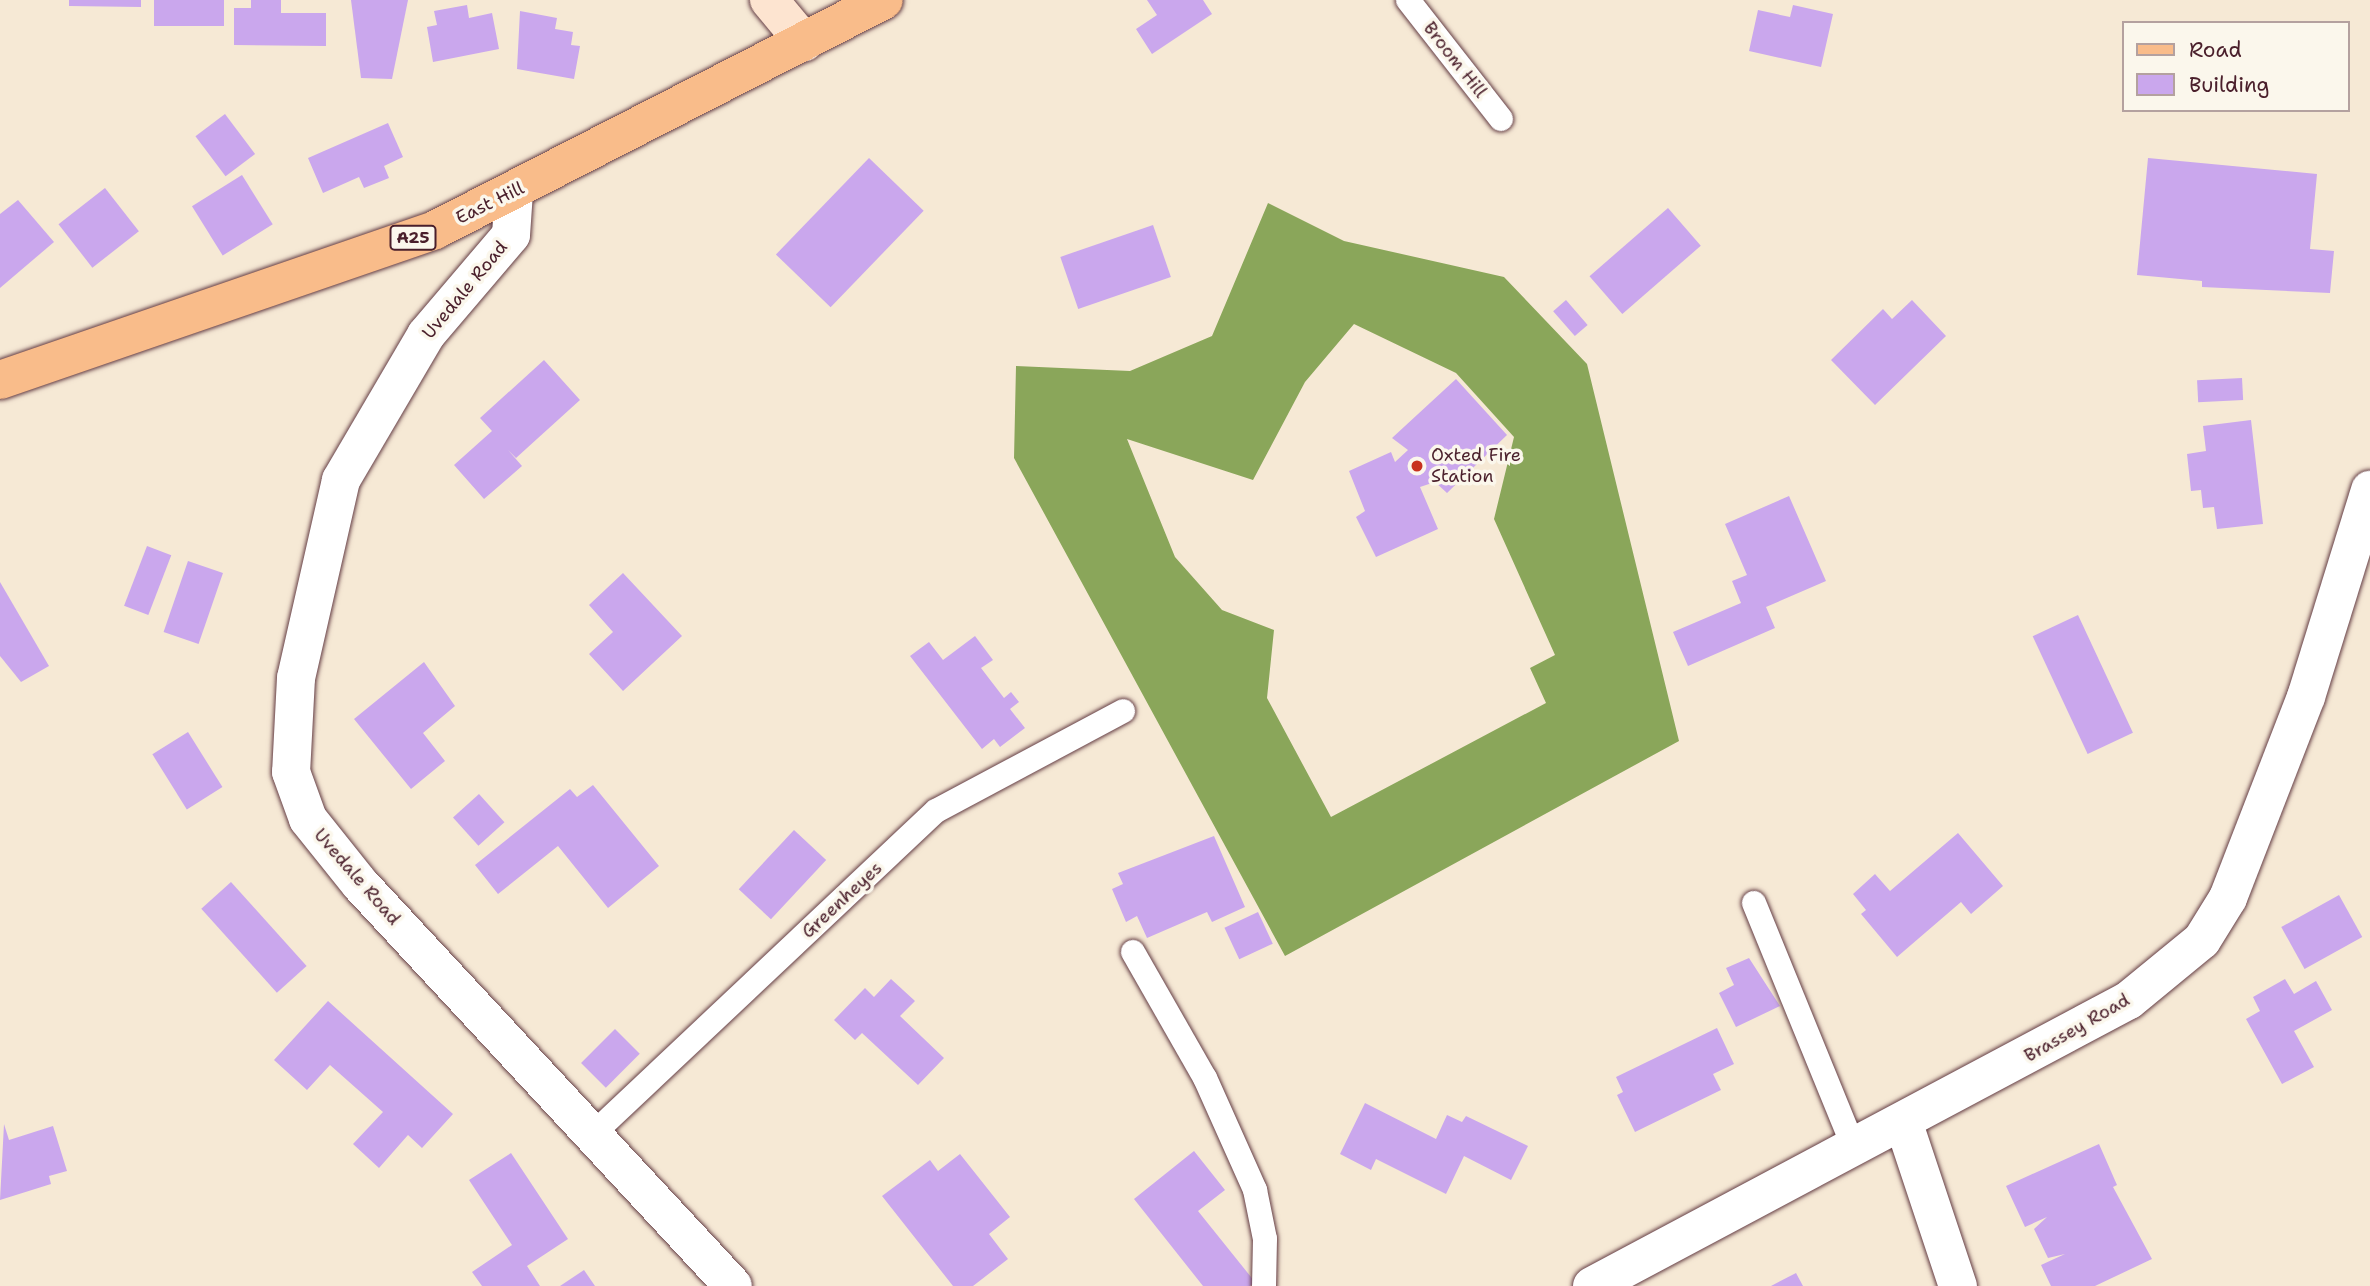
<!DOCTYPE html>
<style>
body{margin:0}
#map{position:relative;width:2370px;height:1286px;overflow:hidden;background:#f6e9d5;font-family:"Shantell Sans",sans-serif}
div>[style]{position:absolute}
.forest>*{inset:0;background:#8aa65a}
.building>*{inset:0;background:#caa7ed;transform-origin:0 0}
.roads{filter:drop-shadow(0 0 2px #643d44) drop-shadow(0 0 2px #643d44)}
.lane>*{height:24px;margin:-12px;padding:0 12px;transform-origin:12px;border-radius:12px;background:#fff}
.street>*{height:38px;margin:-19px;padding:0 19px;transform-origin:19px;border-radius:19px;background:#fff}
.secondary>*{height:38px;margin:-19px;padding:0 19px;transform-origin:19px;border-radius:19px;background:#fde4d0}
.primary>*{height:38px;margin:-19px;padding:0 19px;transform-origin:19px;border-radius:19px;background:#f9bc8a}
.dots>*{width:19px;height:19px;translate:-50% -50%;box-sizing:border-box;border:4px solid #fbf7ec;border-radius:50%}
span{translate:-50% -50%;white-space:nowrap;text-align:center;line-height:1.15;-webkit-text-stroke:7px #fbf7ec;paint-order:stroke}
.shield-label span{padding:2px 5px;background:#fbf7ec;border:2px solid;border-radius:5px;-webkit-text-stroke-width:0}
.shield-label{font-size:16px;color:#4a1f2b;font-weight:700}
.street-label{font-size:18px;color:#4a1f2b}
.poi-label{font-size:18px;color:#4a1f2b}
.left{translate:0 -50%;text-align:left}
.legend{position:absolute;left:2122px;top:21px;width:228px;height:91px;box-sizing:border-box;background:#fbf7ec;border:2px solid #b4a19f;margin:0;padding:9px 12px;list-style:none;font-size:21px;color:#4a1f2b}
.legend li{display:flex;align-items:center;gap:14px;height:35px}
.legend b{width:35px;border:2px solid #b4a19f}
</style>
<div id="map">
<div class="forest">
<i style="clip-path:polygon(evenodd,1268px 203px,1344px 241px,1504px 277px,1587px 364px,1679px 741px,1285px 956px,1014px 458px,1016px 366px,1130px 371px,1212px 336px,1268px 203px,1354px 324px,1456px 373px,1514px 437px,1494px 519px,1555px 655px,1530px 668px,1546px 703px,1331px 817px,1267px 698px,1274px 630px,1222px 610px,1175px 557px,1127px 439px,1253px 480px,1305px 382px,1354px 324px)"></i>
</div>
<div class="building">
<i style="clip-path:polygon(69px 0,141px 0,141px 7px,69px 6px)"></i>
<i style="left:154px;top:0;width:70px;height:26px"></i>
<i style="clip-path:polygon(251px 0,281px 0,281px 13px,326px 13px,326px 46px,234px 45px,234px 8px,251px 8px)"></i>
<i style="clip-path:polygon(351px 0,408px 0,392px 79px,361px 78px)"></i>
<i style="clip-path:polygon(1147px 0,1203px 0,1212px 14px,1152px 54px,1136px 29px,1157px 15px)"></i>
<i style="clip-path:polygon(467px 5px,469px 18px,492px 13px,499px 49px,433px 62px,427px 27px,437px 25px,434px 11px)"></i>
<i style="clip-path:polygon(1793px 5px,1833px 14px,1821px 67px,1749px 51px,1758px 10px,1790px 17px)"></i>
<i style="clip-path:polygon(520px 11px,557px 18px,555px 29px,573px 32px,571px 45px,580px 46px,574px 79px,517px 69px)"></i>
<i style="left:225px;top:114px;width:50px;height:37px;rotate:53deg"></i>
<i style="clip-path:polygon(388px 123px,403px 157px,384px 166px,389px 178px,364px 188px,359px 177px,323px 193px,308px 158px)"></i>
<i style="left:869px;top:158px;width:76px;height:134px;rotate:44deg"></i>
<i style="clip-path:polygon(2148px 158px,2317px 174px,2310px 249px,2334px 251px,2330px 293px,2202px 287px,2202px 281px,2137px 275px)"></i>
<i style="left:242px;top:175px;width:58px;height:59px;rotate:58deg"></i>
<i style="left:105px;top:188px;width:55px;height:59px;rotate:52deg"></i>
<i style="clip-path:polygon(18px 200px,54px 242px,0 288px,0 214px)"></i>
<i style="left:1668px;top:208px;width:50px;height:104px;rotate:49deg"></i>
<i style="left:1153px;top:225px;width:55px;height:98px;rotate:71deg"></i>
<i style="left:1566px;top:300px;width:33px;height:17px;rotate:49deg"></i>
<i style="clip-path:polygon(1912px 300px,1946px 336px,1875px 405px,1831px 360px,1883px 309px,1892px 319px)"></i>
<i style="clip-path:polygon(544px 360px,580px 400px,516px 458px,508px 450px,522px 466px,484px 499px,454px 465px,492px 431px,480px 418px)"></i>
<i style="left:2242px;top:378px;width:22px;height:45px;rotate:87deg"></i>
<i style="clip-path:polygon(1456px 379px,1507px 435px,1447px 493px,1435px 482px,1420px 487px,1438px 529px,1376px 557px,1356px 517px,1365px 511px,1349px 471px,1391px 452px,1395px 462px,1408px 450px,1392px 438px)"></i>
<i style="clip-path:polygon(2251px 420px,2263px 524px,2217px 529px,2214px 507px,2203px 508px,2201px 490px,2191px 491px,2187px 454px,2206px 451px,2203px 426px)"></i>
<i style="clip-path:polygon(1789px 496px,1826px 581px,1766px 607px,1775px 628px,1688px 666px,1673px 632px,1741px 603px,1732px 581px,1747px 575px,1725px 524px)"></i>
<i style="left:147px;top:546px;width:26px;height:64px;rotate:21deg"></i>
<i style="left:188px;top:561px;width:37px;height:75px;rotate:19deg"></i>
<i style="clip-path:polygon(623px 573px,682px 636px,623px 691px,589px 654px,613px 632px,589px 605px)"></i>
<i style="clip-path:polygon(0 582px,49px 666px,21px 682px,0 656px)"></i>
<i style="left:2078px;top:615px;width:130px;height:50px;rotate:65deg"></i>
<i style="clip-path:polygon(975px 636px,993px 660px,981px 668px,1004px 698px,1011px 692px,1019px 702px,1010px 709px,1025px 728px,1000px 747px,994px 739px,982px 749px,910px 656px,929px 642px,943px 660px)"></i>
<i style="clip-path:polygon(424px 662px,455px 706px,423px 733px,445px 761px,411px 789px,354px 719px)"></i>
<i style="left:188px;top:732px;width:65px;height:42px;rotate:58deg"></i>
<i style="clip-path:polygon(593px 785px,659px 866px,608px 908px,558px 846px,498px 894px,475px 865px,570px 789px,577px 797px)"></i>
<i style="left:479px;top:794px;width:38px;height:35px;rotate:48deg"></i>
<i style="left:794px;top:830px;width:44px;height:81px;rotate:43deg"></i>
<i style="clip-path:polygon(1958px 833px,2003px 886px,1971px 914px,1961px 902px,1897px 957px,1861px 914px,1866px 910px,1853px 894px,1875px 874px,1890px 891px)"></i>
<i style="clip-path:polygon(1214px 836px,1245px 907px,1212px 922px,1207px 912px,1147px 938px,1137px 916px,1126px 922px,1112px 889px,1123px 884px,1118px 873px)"></i>
<i style="left:231px;top:882px;width:113px;height:40px;rotate:48deg"></i>
<i style="left:2339px;top:895px;width:48px;height:66px;rotate:61deg"></i>
<i style="left:1258px;top:912px;width:35px;height:37px;rotate:65deg"></i>
<i style="clip-path:polygon(1749px 958px,1780px 1006px,1736px 1027px,1719px 993px,1734px 985px,1726px 968px)"></i>
<i style="clip-path:polygon(891px 979px,915px 1001px,900px 1016px,944px 1058px,918px 1085px,862px 1033px,855px 1040px,834px 1020px,865px 988px,874px 997px)"></i>
<i style="clip-path:polygon(2285px 979px,2294px 994px,2316px 981px,2332px 1010px,2294px 1031px,2314px 1067px,2282px 1084px,2246px 1019px,2260px 1011px,2253px 997px)"></i>
<i style="clip-path:polygon(328px 1001px,453px 1114px,422px 1148px,408px 1135px,379px 1168px,353px 1144px,383px 1112px,330px 1065px,307px 1090px,274px 1060px)"></i>
<i style="clip-path:polygon(1717px 1028px,1734px 1064px,1713px 1074px,1721px 1090px,1635px 1132px,1617px 1095px,1623px 1092px,1616px 1077px)"></i>
<i style="left:615px;top:1029px;width:35px;height:48px;rotate:45deg"></i>
<i style="clip-path:polygon(1365px 1103px,1436px 1139px,1447px 1115px,1462px 1122px,1466px 1116px,1528px 1146px,1511px 1180px,1464px 1156px,1446px 1194px,1376px 1159px,1371px 1170px,1340px 1154px)"></i>
<i style="clip-path:polygon(4px 1124px,9px 1140px,53px 1126px,67px 1171px,49px 1176px,51px 1184px,0 1200px)"></i>
<i style="clip-path:polygon(2099px 1144px,2117px 1185px,2113px 1187px,2152px 1259px,2095px 1286px,2051px 1286px,2041px 1265px,2065px 1254px,2048px 1258px,2034px 1229px,2047px 1217px,2025px 1227px,2006px 1186px)"></i>
<i style="clip-path:polygon(1194px 1151px,1225px 1190px,1198px 1211px,1255px 1282px,1250px 1286px,1203px 1286px,1134px 1199px)"></i>
<i style="clip-path:polygon(511px 1153px,568px 1239px,527px 1266px,540px 1286px,482px 1286px,472px 1272px,512px 1245px,469px 1180px)"></i>
<i style="clip-path:polygon(960px 1154px,1010px 1217px,989px 1234px,1008px 1259px,973px 1286px,953px 1286px,882px 1196px,930px 1160px,938px 1171px)"></i>
<i style="clip-path:polygon(584px 1270px,595px 1286px,560px 1286px)"></i>
<i style="clip-path:polygon(1796px 1273px,1803px 1286px,1771px 1286px)"></i>
</div>
<div class="roads">
<div class="lane">
<i style="left:1408px;top:0;width:151px;rotate:52deg"></i>
<i style="left:1754px;top:903px;width:267px;rotate:67.8deg"></i>
<i style="left:1133px;top:952px;width:145px;rotate:60.3deg"></i>
<i style="left:1205px;top:1078px;width:123px;rotate:65.9deg"></i>
<i style="left:1255px;top:1190px;width:50px;rotate:78.5deg"></i>
<i style="left:1265px;top:1239px;width:47px;rotate:91.2deg"></i>
<i style="left:593px;top:1134px;width:471px;rotate:-43.3deg"></i>
<i style="left:936px;top:811px;width:212px;rotate:-28.1deg"></i>
</div>
<div class="street">
<i style="left:514px;top:192px;width:43px;rotate:94deg"></i>
<i style="left:511px;top:235px;width:131px;rotate:130.4deg"></i>
<i style="left:426px;top:335px;width:168px;rotate:120.4deg"></i>
<i style="left:341px;top:480px;width:203px;rotate:102.8deg"></i>
<i style="left:296px;top:678px;width:94px;rotate:93deg"></i>
<i style="left:291px;top:772px;width:50px;rotate:70.1deg"></i>
<i style="left:308px;top:819px;width:83px;rotate:51.3deg"></i>
<i style="left:360px;top:884px;width:548px;rotate:47.14deg"></i>
<i style="left:1904px;top:1124px;width:171px;rotate:71.6deg"></i>
<i style="left:1592px;top:1286px;width:608px;rotate:-28.04deg"></i>
<i style="left:2129px;top:1000px;width:94px;rotate:-39.4deg"></i>
<i style="left:2202px;top:940px;width:49px;rotate:-58.2deg"></i>
<i style="left:2228px;top:898px;width:216px;rotate:-68.8deg"></i>
<i style="left:2306px;top:697px;width:217px;rotate:-72.8deg"></i>
</div>
<div class="secondary">
<i style="left:769px;top:0;width:55px;rotate:50.2deg"></i>
</div>
<div class="primary">
<i style="left:0;top:380px;width:460px;rotate:-19deg"></i>
<i style="left:435px;top:230px;width:504px;rotate:-27.12deg"></i>
</div>
</div>
<div class="dots">
<i style="left:1417px;top:466px;background:#c8321e"></i>
</div>
<div class="shield-label">
<span style="left:413px;top:238px">A25</span>
</div>
<div class="street-label">
<span style="left:1455px;top:60px;rotate:52deg">Broom Hill</span>
<span style="left:490px;top:203px;rotate:-26deg">East Hill</span>
<span style="left:465px;top:290px;rotate:-50deg">Uvedale Road</span>
<span style="left:357px;top:877px;rotate:49deg">Uvedale Road</span>
<span style="left:842px;top:900px;rotate:-43deg">Greenheyes</span>
<span style="left:2077px;top:1028px;rotate:-30deg">Brassey Road</span>
</div>
<div class="poi-label">
<span class="left" style="left:1431px;top:466px">Oxted Fire<br>Station</span>
</div>
<ul class="legend">
<li><b style="height:9px;background:#f9bc8a"></b>Road</li>
<li><b style="height:19px;background:#caa7ed"></b>Building</li>
</ul>
</div>
